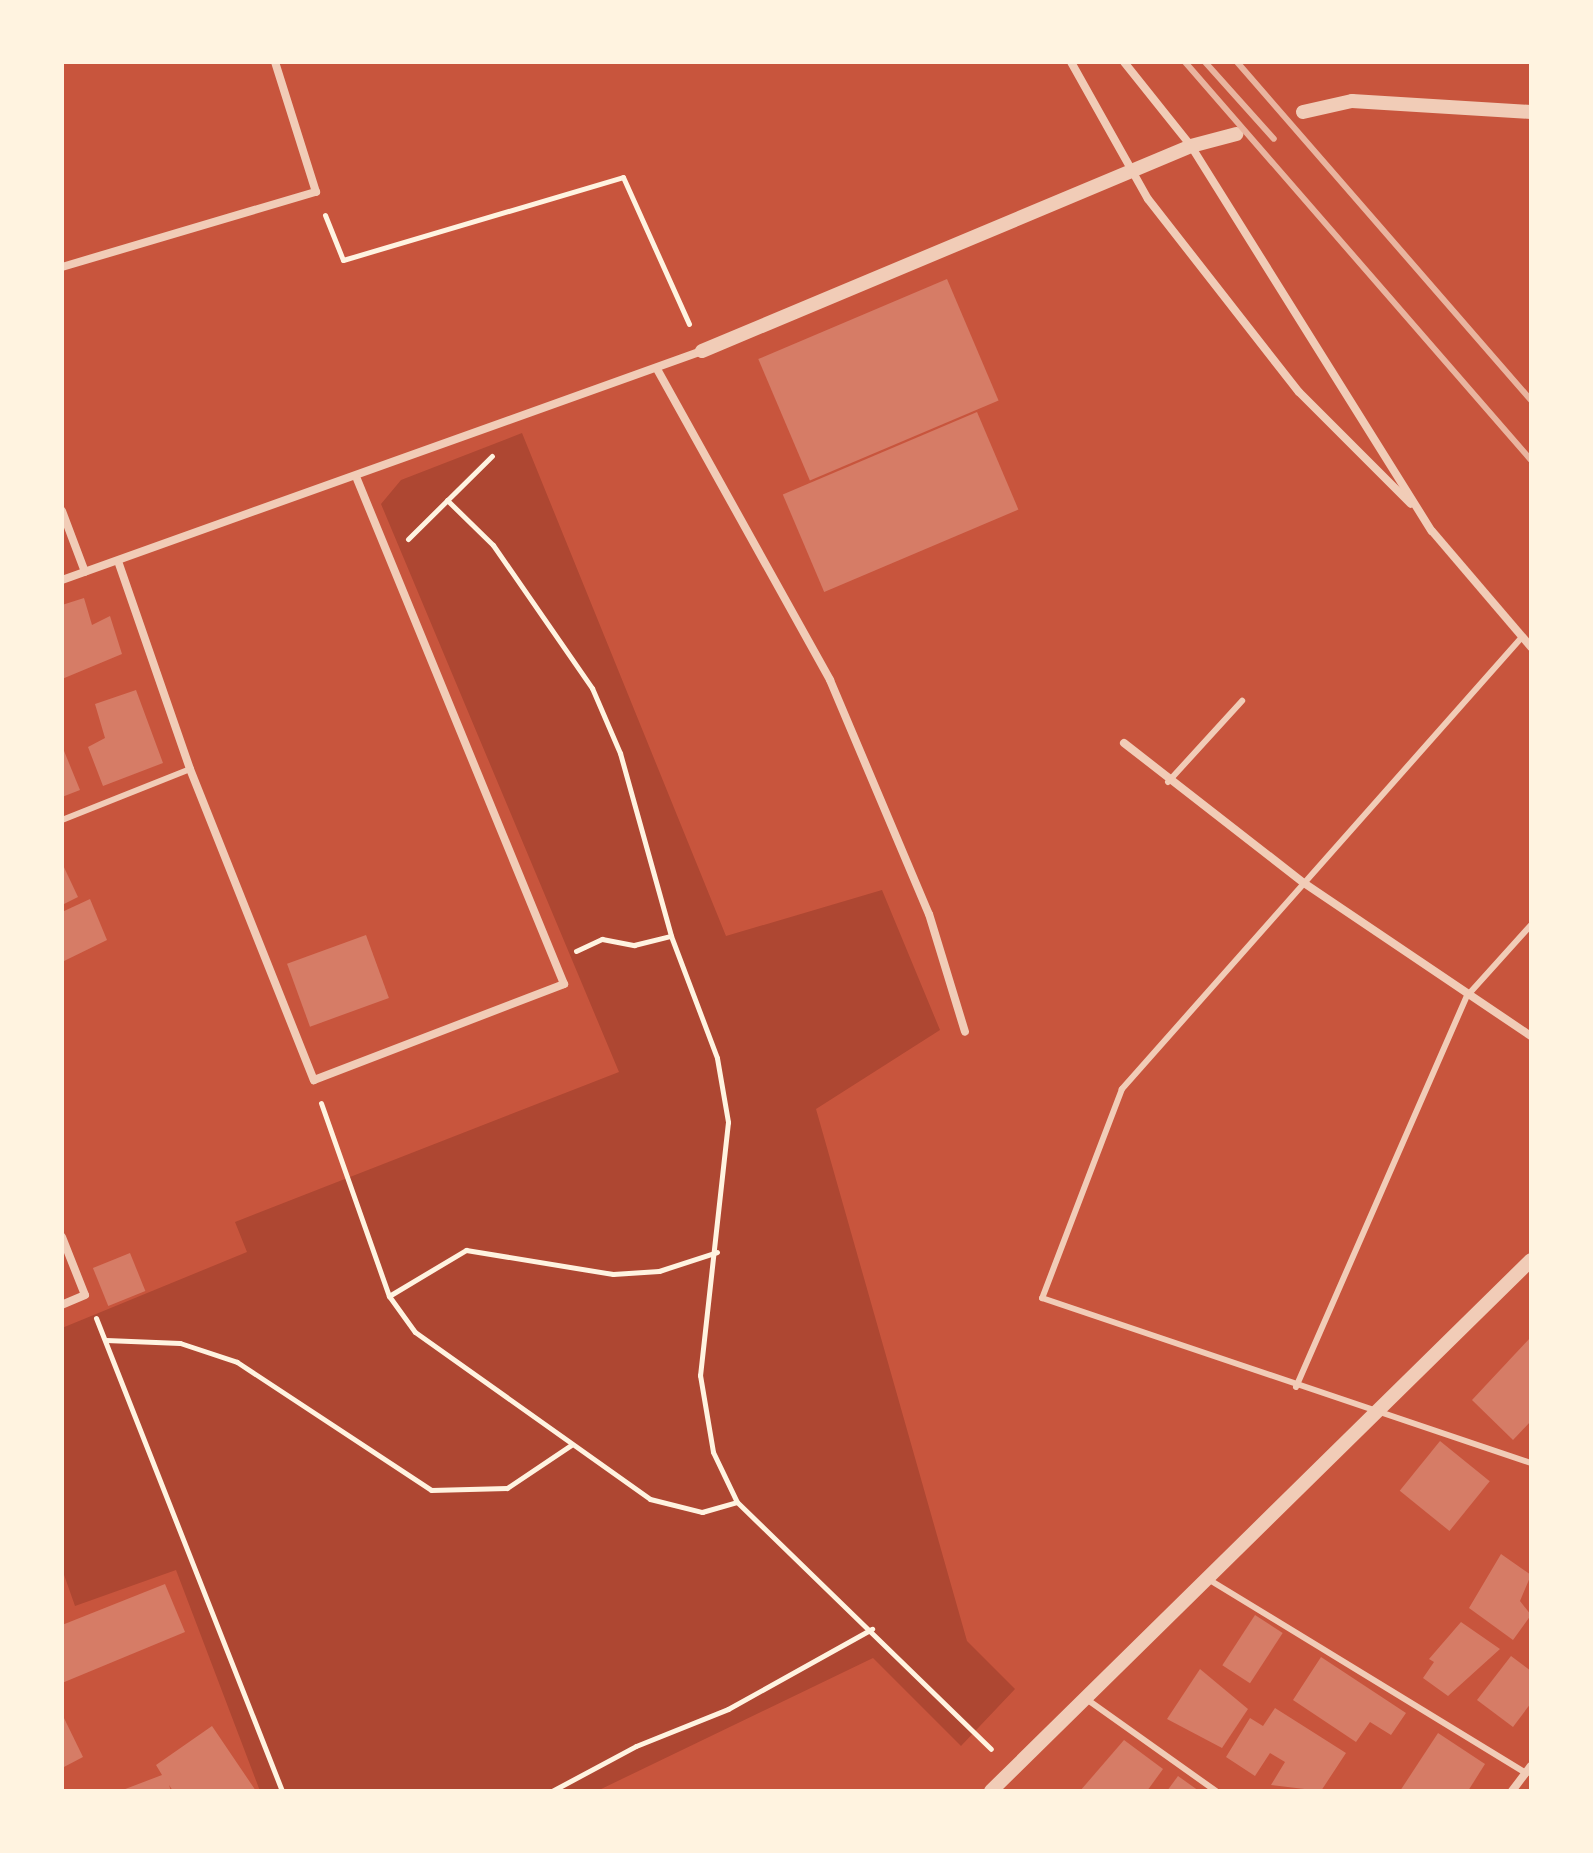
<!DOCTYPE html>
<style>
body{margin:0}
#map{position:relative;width:1593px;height:1853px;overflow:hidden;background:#c8553d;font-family:"Titillium Web",sans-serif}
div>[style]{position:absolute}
.green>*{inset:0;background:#ae4732}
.building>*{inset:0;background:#d67c66;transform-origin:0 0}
.path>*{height:5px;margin:-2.5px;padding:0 2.5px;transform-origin:2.5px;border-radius:2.5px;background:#fff3e0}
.service>*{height:6px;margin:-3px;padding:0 3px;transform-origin:3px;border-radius:3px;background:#f1ccb7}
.minor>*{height:8px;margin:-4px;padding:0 4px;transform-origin:4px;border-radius:4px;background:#f1ccb7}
.tertiary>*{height:14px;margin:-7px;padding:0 7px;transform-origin:7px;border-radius:7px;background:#f1ccb7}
.rail>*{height:6px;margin:-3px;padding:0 3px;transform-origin:3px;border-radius:3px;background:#e9b49f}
span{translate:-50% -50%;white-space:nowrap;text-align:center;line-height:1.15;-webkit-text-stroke:6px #fff3e0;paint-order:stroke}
.frame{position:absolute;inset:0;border:64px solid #fff3e0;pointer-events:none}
</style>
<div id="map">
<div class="green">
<i style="clip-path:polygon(522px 433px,726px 936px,882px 890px,940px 1030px,816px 1109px,967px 1641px,1015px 1689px,961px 1746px,873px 1658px,597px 1791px,260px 1791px,176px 1570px,75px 1606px,62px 1569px,62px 1328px,247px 1252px,235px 1222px,619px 1072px,381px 504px,401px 480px)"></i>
</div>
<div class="building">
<i style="left:947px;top:279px;width:132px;height:205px;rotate:67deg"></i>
<i style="left:977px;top:412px;width:106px;height:211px;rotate:67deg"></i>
<i style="clip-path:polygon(84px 598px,92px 625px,110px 616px,122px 654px,62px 679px,62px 605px)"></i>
<i style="clip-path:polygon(136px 690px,163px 763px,103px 786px,88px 747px,105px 738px,95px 704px)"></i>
<i style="clip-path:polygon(62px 746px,80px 790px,62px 797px)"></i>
<i style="clip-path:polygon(62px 863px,78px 897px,62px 905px)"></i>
<i style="clip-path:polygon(90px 899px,107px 940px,62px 962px,62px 912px)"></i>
<i style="left:366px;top:935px;width:67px;height:84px;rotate:70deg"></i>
<i style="left:130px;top:1253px;width:41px;height:40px;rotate:68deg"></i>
<i style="clip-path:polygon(1531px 1337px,1531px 1421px,1513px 1440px,1472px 1400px)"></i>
<i style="left:1440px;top:1441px;width:64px;height:64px;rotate:39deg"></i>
<i style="clip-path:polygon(1501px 1554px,1531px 1575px,1520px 1601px,1531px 1615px,1513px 1640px,1469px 1608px)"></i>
<i style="clip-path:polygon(165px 1584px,185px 1632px,62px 1683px,62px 1625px)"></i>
<i style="left:1255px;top:1615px;width:33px;height:60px;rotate:33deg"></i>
<i style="clip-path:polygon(1461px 1622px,1500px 1649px,1448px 1696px,1423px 1678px,1434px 1662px,1429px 1659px)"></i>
<i style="clip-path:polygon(1511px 1656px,1531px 1671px,1531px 1703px,1513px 1727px,1477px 1700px)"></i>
<i style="clip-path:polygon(1321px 1657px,1406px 1713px,1391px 1735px,1370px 1722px,1356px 1742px,1293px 1700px)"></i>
<i style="clip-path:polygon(1200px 1669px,1248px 1709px,1222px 1748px,1167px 1719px)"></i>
<i style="clip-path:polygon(1275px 1708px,1346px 1753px,1321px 1791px,1271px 1785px,1285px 1762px,1270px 1753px,1255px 1776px,1226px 1757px,1250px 1718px,1263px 1726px)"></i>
<i style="clip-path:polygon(62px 1714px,83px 1757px,62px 1768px)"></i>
<i style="clip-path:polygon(212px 1726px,256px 1791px,173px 1791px,169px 1785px,171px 1791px,120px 1791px,162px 1775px,156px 1765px)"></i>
<i style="clip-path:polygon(1438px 1733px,1485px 1764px,1468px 1791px,1400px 1791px)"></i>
<i style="clip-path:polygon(1124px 1740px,1163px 1769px,1147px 1791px,1080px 1791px)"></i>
<i style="clip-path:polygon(1178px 1776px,1199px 1791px,1167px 1791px)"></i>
</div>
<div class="path">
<i style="left:325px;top:215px;width:48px;rotate:68.2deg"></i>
<i style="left:343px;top:260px;width:292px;rotate:-16.5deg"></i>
<i style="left:623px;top:177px;width:161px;rotate:65.8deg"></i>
<i style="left:447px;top:500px;width:64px;rotate:44.4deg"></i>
<i style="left:493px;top:545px;width:174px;rotate:55.3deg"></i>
<i style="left:592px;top:688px;width:71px;rotate:66.7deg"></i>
<i style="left:620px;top:753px;width:190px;rotate:74.4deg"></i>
<i style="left:671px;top:936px;width:130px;rotate:69.3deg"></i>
<i style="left:717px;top:1058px;width:65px;rotate:80.2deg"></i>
<i style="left:728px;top:1122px;width:255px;rotate:96.3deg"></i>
<i style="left:700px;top:1375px;width:78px;rotate:80.4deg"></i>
<i style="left:713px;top:1452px;width:55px;rotate:64.4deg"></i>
<i style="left:737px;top:1502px;width:354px;rotate:44.2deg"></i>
<i style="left:408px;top:539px;width:118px;rotate:-44.7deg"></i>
<i style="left:576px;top:951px;width:29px;rotate:-25deg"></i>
<i style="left:602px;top:939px;width:33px;rotate:11deg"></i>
<i style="left:634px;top:945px;width:38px;rotate:-14deg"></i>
<i style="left:321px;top:1103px;width:205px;rotate:70.6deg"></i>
<i style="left:389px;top:1296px;width:44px;rotate:54.2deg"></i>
<i style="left:415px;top:1332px;width:288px;rotate:35.4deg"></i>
<i style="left:650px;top:1499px;width:54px;rotate:14deg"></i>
<i style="left:702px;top:1512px;width:36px;rotate:-16deg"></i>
<i style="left:389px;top:1296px;width:90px;rotate:-30.9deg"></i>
<i style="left:466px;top:1250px;width:149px;rotate:9.3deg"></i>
<i style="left:613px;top:1274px;width:46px;rotate:-3.7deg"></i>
<i style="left:659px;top:1271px;width:61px;rotate:-18.1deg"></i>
<i style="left:96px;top:1318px;width:508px;rotate:68.53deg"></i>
<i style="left:106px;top:1340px;width:74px;rotate:2.3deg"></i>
<i style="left:180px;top:1343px;width:60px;rotate:18.4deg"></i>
<i style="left:237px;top:1362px;width:232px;rotate:33.4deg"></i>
<i style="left:431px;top:1490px;width:76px;rotate:-1.5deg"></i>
<i style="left:507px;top:1488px;width:77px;rotate:-33.9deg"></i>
<i style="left:552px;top:1791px;width:95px;rotate:-28.2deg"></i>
<i style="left:636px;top:1746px;width:99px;rotate:-21.9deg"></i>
<i style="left:728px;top:1709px;width:165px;rotate:-29.1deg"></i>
</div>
<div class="service">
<i style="left:1522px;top:637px;width:604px;rotate:131.51deg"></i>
<i style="left:1122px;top:1089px;width:224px;rotate:110.9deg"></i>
<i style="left:1042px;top:1298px;width:516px;rotate:18.65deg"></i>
<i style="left:1168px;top:782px;width:110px;rotate:-47.6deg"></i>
<i style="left:62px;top:820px;width:138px;rotate:-21.7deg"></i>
<i style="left:1296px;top:1387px;width:427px;rotate:-66.4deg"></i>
<i style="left:1467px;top:996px;width:96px;rotate:-48deg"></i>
<i style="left:1208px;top:1579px;width:373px;rotate:31.4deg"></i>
<i style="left:1085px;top:1698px;width:161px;rotate:35.4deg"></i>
</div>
<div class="minor">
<i style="left:1071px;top:62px;width:157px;rotate:60.7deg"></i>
<i style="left:1148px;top:199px;width:245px;rotate:52deg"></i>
<i style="left:1299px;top:392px;width:158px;rotate:45deg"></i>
<i style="left:1124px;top:62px;width:107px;rotate:51.4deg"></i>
<i style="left:1191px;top:146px;width:454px;rotate:58deg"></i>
<i style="left:1432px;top:531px;width:153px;rotate:49.5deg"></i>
<i style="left:62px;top:267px;width:265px;rotate:-16.5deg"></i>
<i style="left:316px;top:192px;width:136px;rotate:-107.5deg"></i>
<i style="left:657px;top:369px;width:356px;rotate:60.9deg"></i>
<i style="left:830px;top:680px;width:254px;rotate:67.1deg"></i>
<i style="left:929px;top:914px;width:123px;rotate:73deg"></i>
<i style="left:62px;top:511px;width:65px;rotate:69.3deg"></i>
<i style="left:118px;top:561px;width:220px;rotate:70.9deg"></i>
<i style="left:190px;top:769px;width:335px;rotate:68.3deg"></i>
<i style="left:314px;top:1080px;width:268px;rotate:-21deg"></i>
<i style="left:564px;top:984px;width:546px;rotate:-112.29deg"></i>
<i style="left:62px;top:580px;width:680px;rotate:-19.69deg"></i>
<i style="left:1124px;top:743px;width:228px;rotate:37.9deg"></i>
<i style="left:1304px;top:883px;width:274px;rotate:34deg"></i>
<i style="left:62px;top:1237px;width:62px;rotate:68.4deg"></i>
<i style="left:85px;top:1295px;width:25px;rotate:157deg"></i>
<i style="left:1512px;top:1791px;width:31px;rotate:-53deg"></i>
</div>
<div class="tertiary">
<i style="left:1303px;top:112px;width:50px;rotate:-12.7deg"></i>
<i style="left:1352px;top:101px;width:179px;rotate:3.5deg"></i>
<i style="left:702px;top:351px;width:530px;rotate:-22.74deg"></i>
<i style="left:1191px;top:146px;width:47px;rotate:-14.9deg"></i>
<i style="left:991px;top:1791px;width:757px;rotate:-44.52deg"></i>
</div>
<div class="rail">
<i style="left:1185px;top:62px;width:527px;rotate:49deg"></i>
<i style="left:1205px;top:62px;width:103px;rotate:48.1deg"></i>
<i style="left:1237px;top:62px;width:448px;rotate:49deg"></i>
</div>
<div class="frame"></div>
</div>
